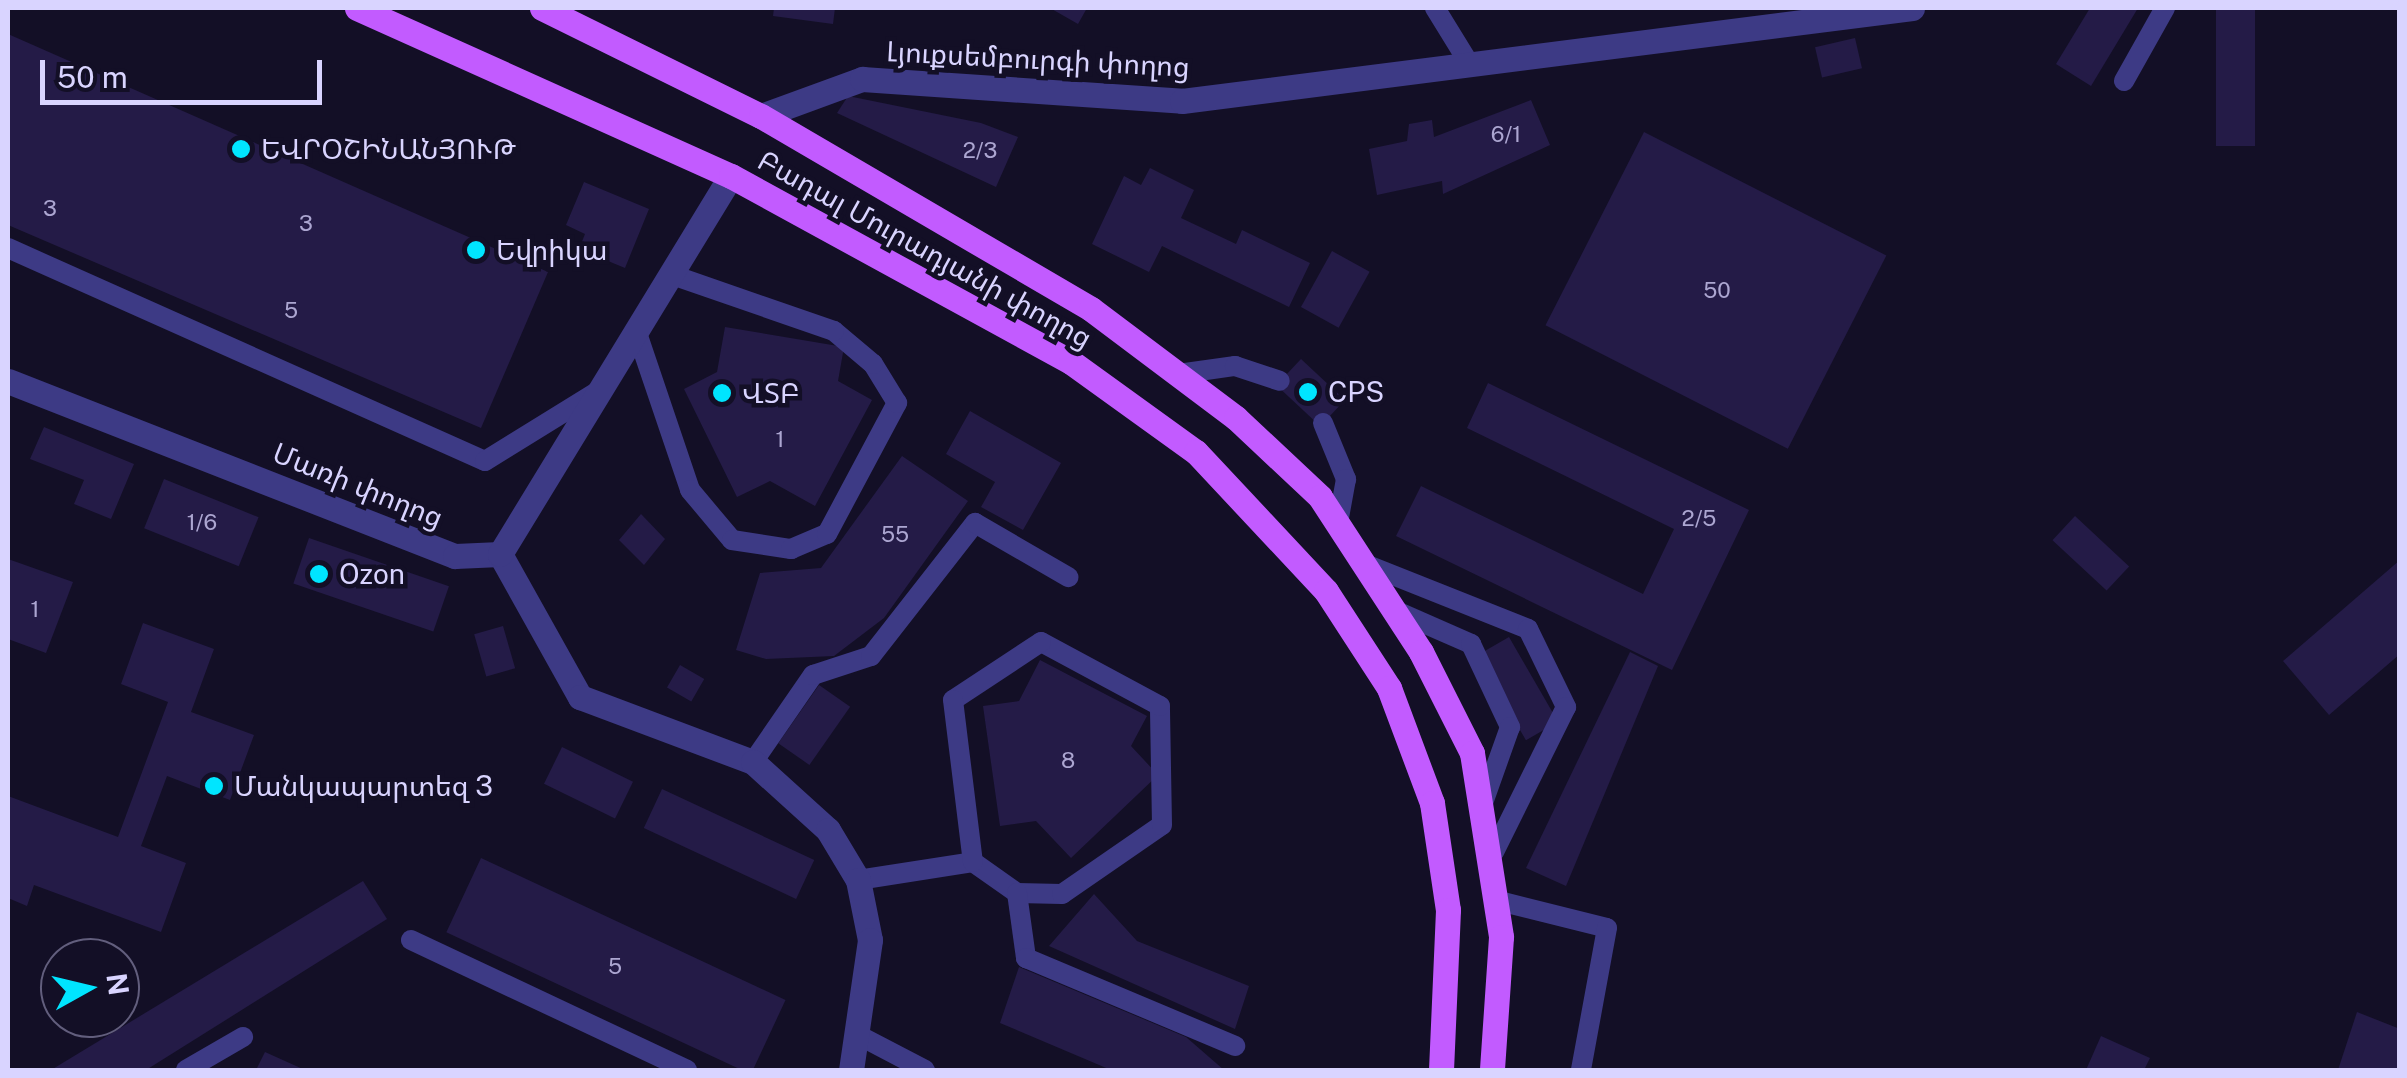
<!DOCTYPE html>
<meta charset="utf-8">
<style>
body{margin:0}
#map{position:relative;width:2407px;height:1078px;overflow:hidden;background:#130f26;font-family:"Public Sans","Noto Sans Armenian",sans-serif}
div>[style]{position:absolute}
.building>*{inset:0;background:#241b47;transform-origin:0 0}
.service>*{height:20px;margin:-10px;padding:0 10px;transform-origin:10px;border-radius:10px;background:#3d3a85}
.minor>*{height:25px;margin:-12.5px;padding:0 12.5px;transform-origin:12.5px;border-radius:12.5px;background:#3d3a85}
.tertiary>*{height:25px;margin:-12.5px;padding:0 12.5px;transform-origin:12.5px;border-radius:12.5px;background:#3d3a85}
.primary>*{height:25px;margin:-12.5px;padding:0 12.5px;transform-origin:12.5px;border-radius:12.5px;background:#c25bff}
.dots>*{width:28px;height:28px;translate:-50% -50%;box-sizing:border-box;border:5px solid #130f26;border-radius:50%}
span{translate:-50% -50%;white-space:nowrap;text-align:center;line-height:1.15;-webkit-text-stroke:9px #130f26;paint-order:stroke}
.number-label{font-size:22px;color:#aca6d1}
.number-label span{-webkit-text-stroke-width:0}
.street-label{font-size:28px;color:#d9d4ff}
.poi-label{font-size:28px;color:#d9d4ff}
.left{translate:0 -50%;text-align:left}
.frame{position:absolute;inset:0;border:10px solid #d9d4ff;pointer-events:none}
.north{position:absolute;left:40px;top:938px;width:100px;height:100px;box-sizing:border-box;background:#130f26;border:2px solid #625e7d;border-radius:50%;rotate:82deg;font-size:28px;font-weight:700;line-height:40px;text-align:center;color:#d9d4ff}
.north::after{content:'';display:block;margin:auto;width:35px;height:45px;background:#00e5ff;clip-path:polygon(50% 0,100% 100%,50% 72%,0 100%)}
.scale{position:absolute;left:40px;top:60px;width:282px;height:45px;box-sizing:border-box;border:5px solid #d9d4ff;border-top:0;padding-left:12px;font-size:30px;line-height:35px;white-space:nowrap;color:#d9d4ff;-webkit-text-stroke:8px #130f26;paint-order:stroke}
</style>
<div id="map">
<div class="building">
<i style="clip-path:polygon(774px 8px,835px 8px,833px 24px,773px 16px)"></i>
<i style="clip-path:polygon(1050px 8px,1087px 8px,1078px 24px)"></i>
<i style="clip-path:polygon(2090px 8px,2138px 8px,2091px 86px,2056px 64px)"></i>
<i style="left:2216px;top:8px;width:39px;height:138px"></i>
<i style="clip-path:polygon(8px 34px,548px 272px,481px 428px,8px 225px)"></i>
<i style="left:1855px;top:38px;width:31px;height:41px;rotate:77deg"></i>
<i style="clip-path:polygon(848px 96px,981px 123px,1018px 137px,996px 187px,837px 113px)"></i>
<i style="clip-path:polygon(1531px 100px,1550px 145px,1443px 194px,1442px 181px,1377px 195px,1369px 149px,1407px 141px,1409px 124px,1432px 120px,1434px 137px)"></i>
<i style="left:1644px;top:132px;width:272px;height:217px;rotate:27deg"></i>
<i style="clip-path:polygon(1150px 168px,1194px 190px,1181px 218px,1236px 244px,1242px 230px,1310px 263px,1289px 307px,1162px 246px,1149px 272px,1092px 244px,1124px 176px,1141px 185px)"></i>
<i style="clip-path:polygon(584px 182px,649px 209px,625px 268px,579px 249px,585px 234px,566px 225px)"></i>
<i style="left:1332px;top:251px;width:43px;height:64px;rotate:29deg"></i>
<i style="clip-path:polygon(725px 327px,844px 347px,838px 381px,872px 400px,815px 506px,770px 481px,737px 497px,684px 389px,717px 372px)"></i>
<i style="left:1301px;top:359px;width:60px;height:36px;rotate:43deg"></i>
<i style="clip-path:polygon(1488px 383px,1749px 510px,1672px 670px,1396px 536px,1421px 486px,1643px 594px,1674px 529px,1467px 428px)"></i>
<i style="clip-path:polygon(970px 411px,1061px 463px,1023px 530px,981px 507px,995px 482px,946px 454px)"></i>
<i style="clip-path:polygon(44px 427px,134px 464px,111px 519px,74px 504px,84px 480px,30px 459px)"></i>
<i style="clip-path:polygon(902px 456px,968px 501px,884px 618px,834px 656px,766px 659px,736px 650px,760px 573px,821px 568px)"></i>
<i style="left:164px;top:479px;width:102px;height:53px;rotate:22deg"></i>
<i style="clip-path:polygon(641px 514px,665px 539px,644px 565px,619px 540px)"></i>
<i style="left:2075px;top:516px;width:74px;height:33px;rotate:43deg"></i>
<i style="left:309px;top:538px;width:148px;height:48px;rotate:19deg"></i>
<i style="clip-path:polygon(8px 559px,73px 582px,46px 653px,8px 639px)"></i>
<i style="clip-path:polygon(2400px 560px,2400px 654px,2329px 715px,2283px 661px)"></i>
<i style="clip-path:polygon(143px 623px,214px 649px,191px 712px,254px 735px,230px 800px,167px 776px,141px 846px,186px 863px,161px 932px,34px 885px,27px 906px,8px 898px,8px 796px,118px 837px,168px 702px,121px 684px)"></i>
<i style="left:503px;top:626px;width:44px;height:30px;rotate:74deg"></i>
<i style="left:1509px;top:637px;width:98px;height:37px;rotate:60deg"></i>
<i style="clip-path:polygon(1630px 652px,1658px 666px,1566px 886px,1526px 868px)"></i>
<i style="clip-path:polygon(1040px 660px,1147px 716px,1131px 746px,1158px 775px,1071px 858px,1036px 821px,1000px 826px,983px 706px,1019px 701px)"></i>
<i style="left:680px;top:665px;width:28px;height:26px;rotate:30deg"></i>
<i style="left:819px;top:685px;width:38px;height:71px;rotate:35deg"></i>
<i style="left:562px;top:747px;width:79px;height:41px;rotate:26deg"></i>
<i style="left:662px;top:789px;width:168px;height:43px;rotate:25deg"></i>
<i style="left:481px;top:858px;width:336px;height:82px;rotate:25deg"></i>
<i style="clip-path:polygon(363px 881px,387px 919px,146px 1070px,51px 1070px)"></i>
<i style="clip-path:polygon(1094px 894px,1137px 941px,1249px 986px,1235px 1029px,1049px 946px)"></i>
<i style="clip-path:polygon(1019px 967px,1186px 1037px,1224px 1070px,1111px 1070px,1000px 1023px)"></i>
<i style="clip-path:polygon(2357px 1012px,2400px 1029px,2400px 1070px,2338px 1070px)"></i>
<i style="clip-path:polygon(2101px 1036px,2150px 1058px,2144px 1070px,2086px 1070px)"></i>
<i style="clip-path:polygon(265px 1052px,305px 1070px,256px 1070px)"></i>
</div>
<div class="service">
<i style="left:1435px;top:8px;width:67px;rotate:58.4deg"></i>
<i style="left:2124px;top:81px;width:84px;rotate:-60.7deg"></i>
<i style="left:8px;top:248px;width:522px;rotate:24.06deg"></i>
<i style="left:485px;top:461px;width:135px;rotate:-31.7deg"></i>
<i style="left:639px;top:339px;width:159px;rotate:71.3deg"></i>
<i style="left:690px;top:490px;width:65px;rotate:50deg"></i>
<i style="left:732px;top:540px;width:60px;rotate:8.7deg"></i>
<i style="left:791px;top:549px;width:39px;rotate:-23deg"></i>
<i style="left:827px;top:534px;width:149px;rotate:-61.9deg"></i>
<i style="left:897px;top:403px;width:46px;rotate:-121.6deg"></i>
<i style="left:873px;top:364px;width:51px;rotate:-139.8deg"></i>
<i style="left:834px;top:331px;width:168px;rotate:-160.9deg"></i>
<i style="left:1178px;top:374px;width:58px;rotate:-8deg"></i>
<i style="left:1235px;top:366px;width:47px;rotate:18.4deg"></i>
<i style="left:1323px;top:423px;width:61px;rotate:67.7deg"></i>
<i style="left:1346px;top:479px;width:45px;rotate:100.3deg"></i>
<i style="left:1370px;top:566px;width:170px;rotate:21.7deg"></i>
<i style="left:1528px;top:629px;width:87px;rotate:64deg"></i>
<i style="left:1566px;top:707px;width:162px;rotate:116.4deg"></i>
<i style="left:1396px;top:611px;width:82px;rotate:23.7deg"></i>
<i style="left:1471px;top:644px;width:92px;rotate:64.8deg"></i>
<i style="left:1510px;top:727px;width:81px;rotate:109.6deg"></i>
<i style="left:753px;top:762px;width:106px;rotate:-55.4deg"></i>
<i style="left:813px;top:675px;width:61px;rotate:-18.1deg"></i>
<i style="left:871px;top:656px;width:169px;rotate:-52deg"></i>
<i style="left:975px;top:523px;width:108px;rotate:30.1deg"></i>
<i style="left:858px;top:880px;width:116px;rotate:-8.9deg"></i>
<i style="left:973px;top:862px;width:54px;rotate:35.2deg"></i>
<i style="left:1017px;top:893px;width:45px;rotate:1.3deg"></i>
<i style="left:1062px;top:894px;width:121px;rotate:-34.6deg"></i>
<i style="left:1162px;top:825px;width:119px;rotate:-91deg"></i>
<i style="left:1160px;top:706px;width:135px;rotate:-151.7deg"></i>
<i style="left:1041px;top:642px;width:105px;rotate:146.6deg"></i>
<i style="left:953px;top:700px;width:163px;rotate:83deg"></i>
<i style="left:1017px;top:893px;width:66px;rotate:82.1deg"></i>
<i style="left:1026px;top:958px;width:227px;rotate:22.8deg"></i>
<i style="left:1499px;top:901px;width:111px;rotate:14deg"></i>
<i style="left:1607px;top:928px;width:144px;rotate:100.4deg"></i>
<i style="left:411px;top:940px;width:305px;rotate:25.2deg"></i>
<i style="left:862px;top:1037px;width:71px;rotate:27.6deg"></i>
<i style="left:186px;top:1070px;width:66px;rotate:-30.1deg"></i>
</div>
<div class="minor">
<i style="left:8px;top:381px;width:480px;rotate:21.4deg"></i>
<i style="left:455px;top:556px;width:45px;rotate:-2.5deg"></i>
<i style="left:500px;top:554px;width:164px;rotate:60.8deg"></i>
<i style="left:580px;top:697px;width:185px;rotate:20.6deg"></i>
<i style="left:753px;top:762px;width:101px;rotate:42.2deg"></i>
<i style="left:828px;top:830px;width:58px;rotate:59deg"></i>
<i style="left:858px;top:880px;width:61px;rotate:78.7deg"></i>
<i style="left:870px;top:940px;width:131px;rotate:98.3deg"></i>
<i style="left:500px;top:554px;width:443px;rotate:-58.6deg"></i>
</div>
<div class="tertiary">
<i style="left:761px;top:116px;width:108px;rotate:-20.1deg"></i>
<i style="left:862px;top:79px;width:321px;rotate:3.9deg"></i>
<i style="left:1182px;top:101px;width:736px;rotate:-7.26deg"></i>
</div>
<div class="primary">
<i style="left:357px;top:8px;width:410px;rotate:24.2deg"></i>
<i style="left:731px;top:176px;width:388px;rotate:28.7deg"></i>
<i style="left:1071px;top:362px;width:154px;rotate:35.8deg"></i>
<i style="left:1196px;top:452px;width:190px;rotate:46.9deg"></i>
<i style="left:1326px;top:591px;width:116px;rotate:57deg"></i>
<i style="left:1389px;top:688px;width:123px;rotate:69.5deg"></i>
<i style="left:1432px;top:803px;width:108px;rotate:81.5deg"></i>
<i style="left:1448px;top:910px;width:160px;rotate:92.5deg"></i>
<i style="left:542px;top:8px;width:244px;rotate:26.3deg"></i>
<i style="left:761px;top:116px;width:382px;rotate:30.3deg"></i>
<i style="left:1091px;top:309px;width:181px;rotate:36.9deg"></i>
<i style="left:1236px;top:418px;width:115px;rotate:43.2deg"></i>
<i style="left:1320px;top:497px;width:185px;rotate:56.9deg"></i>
<i style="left:1421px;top:652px;width:113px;rotate:63.2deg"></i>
<i style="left:1472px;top:753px;width:186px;rotate:81deg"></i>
<i style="left:1501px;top:937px;width:133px;rotate:93.9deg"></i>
</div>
<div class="dots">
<i style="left:241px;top:149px;background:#00e5ff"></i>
<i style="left:476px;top:250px;background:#00e5ff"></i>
<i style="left:1308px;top:392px;background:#00e5ff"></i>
<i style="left:722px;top:393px;background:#00e5ff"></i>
<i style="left:319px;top:574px;background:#00e5ff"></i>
<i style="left:214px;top:786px;background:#00e5ff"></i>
</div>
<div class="number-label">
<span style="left:1506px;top:135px">6/1</span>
<span style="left:980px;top:151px">2/3</span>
<span style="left:50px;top:209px">3</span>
<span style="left:306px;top:224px">3</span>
<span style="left:1717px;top:291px">50</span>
<span style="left:291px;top:311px">5</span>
<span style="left:780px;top:440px">1</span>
<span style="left:1699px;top:519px">2/5</span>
<span style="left:202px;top:523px">1/6</span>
<span style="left:895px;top:535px">55</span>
<span style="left:35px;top:610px">1</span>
<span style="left:1068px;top:761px">8</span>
<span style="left:615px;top:967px">5</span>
</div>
<div class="street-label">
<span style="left:1038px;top:59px;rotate:3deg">Լյուքսեմբուրգի փողոց</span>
<span style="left:925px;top:249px;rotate:29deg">Բադալ Մուրադյանի փողոց</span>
<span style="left:358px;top:485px;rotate:22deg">Մառի փողոց</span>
</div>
<div class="poi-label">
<span class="left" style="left:261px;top:149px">ԵՎՐՕՇԻՆԱՆՅՈՒԹ</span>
<span class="left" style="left:496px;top:250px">Եվրիկա</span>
<span class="left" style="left:1328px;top:392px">CPS</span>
<span class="left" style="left:742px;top:393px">ՎՏԲ</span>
<span class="left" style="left:339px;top:574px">Ozon</span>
<span class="left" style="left:234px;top:786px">Մանկապարտեզ 3</span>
</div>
<div class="frame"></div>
<div class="north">N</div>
<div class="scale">50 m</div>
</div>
